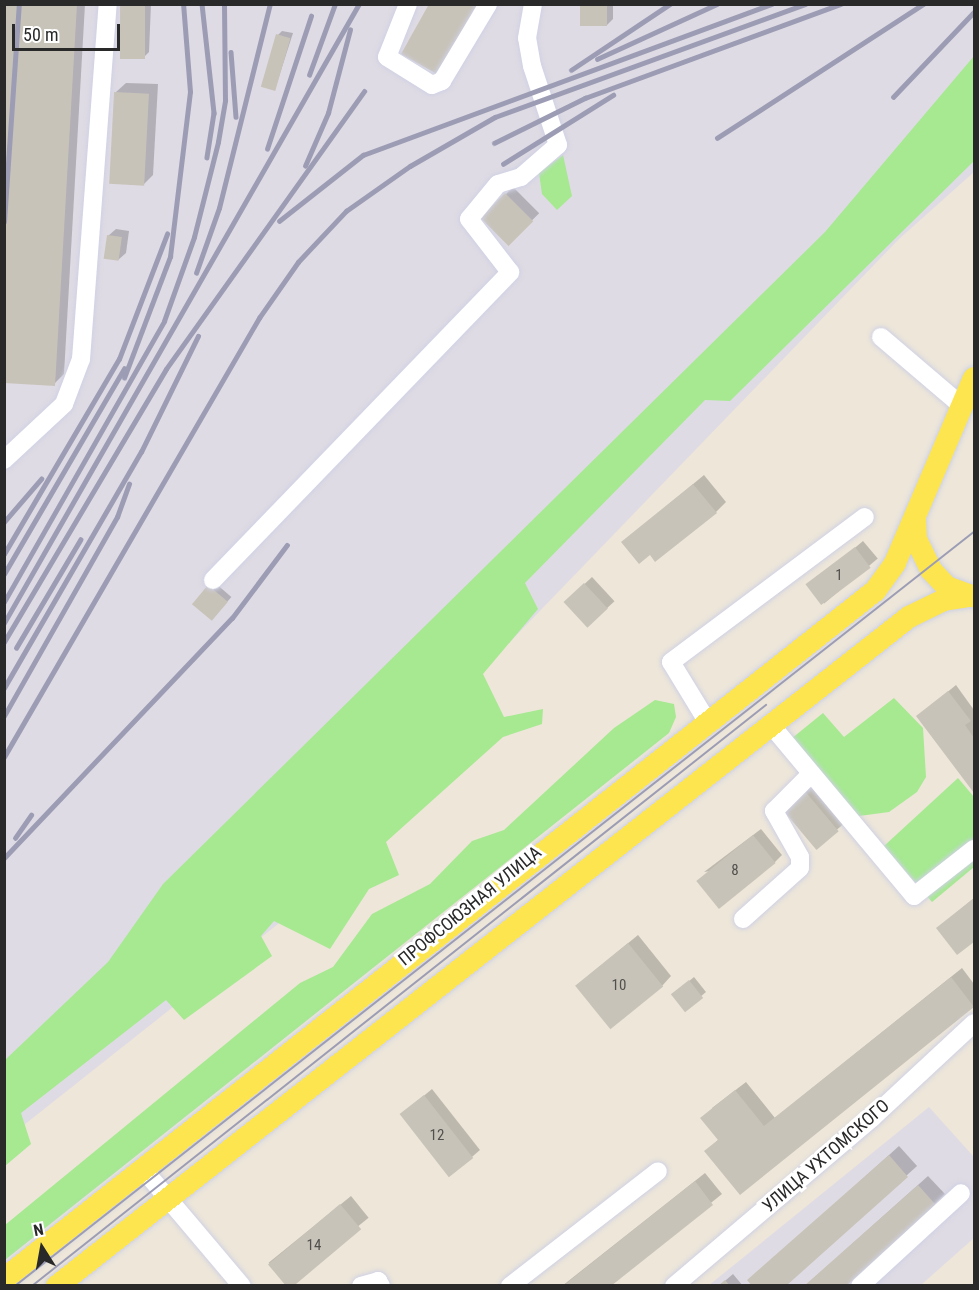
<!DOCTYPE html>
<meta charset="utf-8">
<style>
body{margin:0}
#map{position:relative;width:979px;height:1290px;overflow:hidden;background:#ede6d9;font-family:"Roboto Condensed",sans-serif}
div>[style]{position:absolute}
.industrial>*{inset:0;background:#dfdbe4}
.green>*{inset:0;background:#a6e991}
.shadow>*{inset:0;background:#0003;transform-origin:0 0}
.building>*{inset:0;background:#c8c3b9;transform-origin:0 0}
.roads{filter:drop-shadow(0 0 2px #cfd1e4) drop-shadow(0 0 2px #cfd1e4)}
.minor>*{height:18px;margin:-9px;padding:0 9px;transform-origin:9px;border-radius:9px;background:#fff}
.major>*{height:22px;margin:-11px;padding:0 11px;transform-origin:11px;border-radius:11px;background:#fce54f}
.tram>*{height:1.5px;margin:-0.75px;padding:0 0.75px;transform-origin:0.75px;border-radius:0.75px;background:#9c9db5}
.rail>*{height:4.5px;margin:-2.25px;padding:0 2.25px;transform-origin:2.25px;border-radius:2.25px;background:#9c9db5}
span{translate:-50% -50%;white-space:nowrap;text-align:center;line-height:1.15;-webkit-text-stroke:6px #fff;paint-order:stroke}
.number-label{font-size:15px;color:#51504d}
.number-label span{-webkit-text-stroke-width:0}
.street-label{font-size:18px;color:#292929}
.frame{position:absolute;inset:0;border:6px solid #292929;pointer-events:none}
.north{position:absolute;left:12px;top:1218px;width:60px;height:60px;-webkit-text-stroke:4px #fff;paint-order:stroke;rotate:349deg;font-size:16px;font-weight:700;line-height:24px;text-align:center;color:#292929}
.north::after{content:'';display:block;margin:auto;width:21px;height:27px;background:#292929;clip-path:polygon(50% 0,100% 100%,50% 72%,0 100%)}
.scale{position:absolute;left:12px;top:24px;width:108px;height:27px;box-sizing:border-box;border:3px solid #292929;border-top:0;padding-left:8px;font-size:18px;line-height:21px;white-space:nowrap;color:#292929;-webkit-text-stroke:4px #fff;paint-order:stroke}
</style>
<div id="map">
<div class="industrial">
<i style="clip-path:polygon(5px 5px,974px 5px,974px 172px,899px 239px,478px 675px,360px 859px,5px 1140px)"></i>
<i style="clip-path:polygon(929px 1107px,974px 1157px,974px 1238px,921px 1285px,708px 1286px)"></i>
</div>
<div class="green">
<i style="clip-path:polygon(974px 56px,974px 161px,730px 401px,705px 400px,525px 583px,538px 609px,483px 674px,504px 717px,543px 709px,542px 724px,503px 737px,386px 842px,399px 875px,369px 889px,330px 949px,274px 921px,261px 936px,272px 956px,184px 1020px,166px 1000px,21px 1113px,31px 1144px,5px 1166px,5px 1060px,108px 962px,163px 884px,825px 232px)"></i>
<i style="clip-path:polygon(563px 155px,572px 196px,557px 210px,542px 194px,539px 173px)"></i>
<i style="clip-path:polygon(894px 698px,923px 728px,926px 777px,917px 792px,889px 812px,859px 816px,791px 739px,823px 713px,844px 737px)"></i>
<i style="clip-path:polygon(655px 700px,674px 704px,676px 717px,669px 733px,5px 1260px,5px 1225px,300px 983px,333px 967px,372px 914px,430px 884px,472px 841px,504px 830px,614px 728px)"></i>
<i style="clip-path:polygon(958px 778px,974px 797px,974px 867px,932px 902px,884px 846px)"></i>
</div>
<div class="shadow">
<i style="clip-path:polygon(4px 4px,85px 4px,64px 374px,54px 384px)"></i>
<i style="clip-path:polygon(121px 4px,151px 4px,149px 52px,142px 59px)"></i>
<i style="clip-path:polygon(581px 4px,613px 4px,613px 19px,606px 26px)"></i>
<i style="clip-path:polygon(282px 31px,293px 33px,275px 89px,278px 35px)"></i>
<i style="clip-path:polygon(126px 83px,158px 84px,153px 175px,143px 185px,116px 92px)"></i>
<i style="left:513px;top:187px;width:37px;height:44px;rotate:45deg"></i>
<i style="clip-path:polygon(116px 229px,129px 231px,126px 253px,118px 260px,108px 236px)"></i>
<i style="clip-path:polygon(704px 475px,726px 502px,716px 512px,650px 553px,623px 542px)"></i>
<i style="left:863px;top:541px;width:23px;height:70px;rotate:50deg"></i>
<i style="left:592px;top:577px;width:33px;height:37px;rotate:47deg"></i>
<i style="left:214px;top:582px;width:23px;height:30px;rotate:41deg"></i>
<i style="clip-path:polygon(956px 685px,974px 710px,974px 791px,918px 716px)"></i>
<i style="left:812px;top:784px;width:51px;height:38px;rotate:50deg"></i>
<i style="clip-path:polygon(761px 829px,782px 855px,775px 862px,704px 872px)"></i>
<i style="clip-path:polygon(974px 898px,974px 940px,957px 953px,938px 928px)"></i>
<i style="clip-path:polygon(638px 935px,671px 976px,662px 986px,577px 985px)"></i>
<i style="clip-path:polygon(962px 968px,974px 984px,974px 1005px,740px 1193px,706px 1151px,719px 1139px,712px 1108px,746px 1082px,775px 1118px)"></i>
<i style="clip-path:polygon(694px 977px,706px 992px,685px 1010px,677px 991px)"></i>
<i style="clip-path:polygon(432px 1089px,480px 1150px,451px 1175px,409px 1108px)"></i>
<i style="left:899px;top:1146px;width:27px;height:187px;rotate:48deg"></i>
<i style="clip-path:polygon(705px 1173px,722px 1194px,608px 1286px,562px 1286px)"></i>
<i style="clip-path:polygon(928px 1176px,945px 1194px,935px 1204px,843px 1286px,805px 1286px)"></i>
<i style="left:351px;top:1196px;width:28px;height:106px;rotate:51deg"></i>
<i style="clip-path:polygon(733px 1274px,743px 1286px,719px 1286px)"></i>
</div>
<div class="building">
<i style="clip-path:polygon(4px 4px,77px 4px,55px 386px,4px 383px)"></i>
<i style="left:120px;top:4px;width:25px;height:55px"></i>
<i style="clip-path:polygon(429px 4px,477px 4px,437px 74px,401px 54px)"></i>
<i style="left:580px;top:4px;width:27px;height:22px"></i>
<i style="left:276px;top:34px;width:15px;height:55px;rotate:16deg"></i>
<i style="left:114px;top:92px;width:35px;height:92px;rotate:3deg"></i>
<i style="left:505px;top:193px;width:40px;height:35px;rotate:45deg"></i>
<i style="left:107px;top:235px;width:15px;height:24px;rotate:8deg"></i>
<i style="clip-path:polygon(693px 484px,717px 513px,655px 562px,650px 555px,639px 564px,621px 542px)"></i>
<i style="left:855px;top:547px;width:26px;height:62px;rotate:53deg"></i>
<i style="left:584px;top:583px;width:35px;height:28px;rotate:47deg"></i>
<i style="left:208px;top:585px;width:26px;height:25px;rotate:40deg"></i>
<i style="clip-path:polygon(948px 691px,971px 721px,965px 725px,974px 738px,974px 793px,916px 716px)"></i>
<i style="left:804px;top:790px;width:54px;height:29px;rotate:50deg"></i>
<i style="left:753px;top:835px;width:36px;height:73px;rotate:51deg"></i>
<i style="clip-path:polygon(974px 898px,974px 942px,957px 955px,936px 928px)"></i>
<i style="left:628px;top:943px;width:56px;height:68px;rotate:51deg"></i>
<i style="clip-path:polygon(951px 977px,974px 1007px,740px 1195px,704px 1151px,718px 1140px,700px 1118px,735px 1090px,764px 1126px)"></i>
<i style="left:689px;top:980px;width:23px;height:23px;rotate:52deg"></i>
<i style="left:424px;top:1095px;width:80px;height:31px;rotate:52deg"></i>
<i style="clip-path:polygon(889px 1155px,908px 1177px,786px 1286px,752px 1286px,747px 1280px)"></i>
<i style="clip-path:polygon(695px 1181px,713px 1205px,611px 1286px,563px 1286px)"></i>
<i style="clip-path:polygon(918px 1185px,936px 1205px,846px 1286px,804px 1286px)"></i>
<i style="left:340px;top:1204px;width:33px;height:94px;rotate:50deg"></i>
<i style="clip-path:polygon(725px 1280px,730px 1286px,718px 1286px)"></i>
</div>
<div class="roads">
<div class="minor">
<i style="left:408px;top:4px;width:57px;rotate:111.6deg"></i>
<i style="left:387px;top:57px;width:53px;rotate:31.9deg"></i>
<i style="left:432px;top:85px;width:11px;rotate:-22deg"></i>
<i style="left:442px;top:81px;width:90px;rotate:-59.1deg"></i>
<i style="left:881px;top:337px;width:106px;rotate:40.4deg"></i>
<i style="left:4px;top:460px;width:82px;rotate:-43deg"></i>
<i style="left:64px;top:404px;width:48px;rotate:-69.3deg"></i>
<i style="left:81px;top:359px;width:356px;rotate:-85.7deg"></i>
<i style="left:213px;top:580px;width:428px;rotate:-46deg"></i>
<i style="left:510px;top:272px;width:67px;rotate:-127.7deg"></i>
<i style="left:469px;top:219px;width:45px;rotate:-50.4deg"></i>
<i style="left:498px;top:184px;width:24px;rotate:-17deg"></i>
<i style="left:521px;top:177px;width:49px;rotate:-40.9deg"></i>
<i style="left:558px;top:145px;width:83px;rotate:-108.2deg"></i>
<i style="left:532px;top:66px;width:28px;rotate:-100deg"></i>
<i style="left:527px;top:38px;width:35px;rotate:-80deg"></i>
<i style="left:707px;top:721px;width:69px;rotate:-121.4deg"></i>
<i style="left:671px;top:662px;width:242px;rotate:-36.8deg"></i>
<i style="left:771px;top:725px;width:223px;rotate:50.1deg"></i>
<i style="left:914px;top:896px;width:76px;rotate:-38.1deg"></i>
<i style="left:743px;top:919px;width:76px;rotate:-41.8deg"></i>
<i style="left:800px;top:868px;width:11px;rotate:-90deg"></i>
<i style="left:800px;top:857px;width:53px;rotate:-119.5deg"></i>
<i style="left:774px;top:811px;width:52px;rotate:-45deg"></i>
<i style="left:143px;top:1169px;width:153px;rotate:49.8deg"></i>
<i style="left:361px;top:1286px;width:18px;rotate:-16deg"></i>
<i style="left:378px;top:1281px;width:6px;rotate:59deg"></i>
<i style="left:510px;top:1286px;width:187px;rotate:-37.8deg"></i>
<i style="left:674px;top:1286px;width:261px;rotate:-40.3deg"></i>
<i style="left:873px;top:1117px;width:138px;rotate:-42.9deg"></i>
<i style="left:860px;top:1286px;width:137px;rotate:-42.6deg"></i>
</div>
<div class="major">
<i style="left:915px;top:519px;width:20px;rotate:87deg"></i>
<i style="left:916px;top:539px;width:34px;rotate:64deg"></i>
<i style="left:931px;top:570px;width:23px;rotate:47deg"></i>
<i style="left:947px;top:587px;width:27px;rotate:20deg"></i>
<i style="left:4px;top:1279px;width:1110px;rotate:-38.31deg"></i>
<i style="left:875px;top:591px;width:34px;rotate:-54deg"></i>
<i style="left:895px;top:563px;width:201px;rotate:-66.9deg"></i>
<i style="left:57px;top:1286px;width:1083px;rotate:-38.14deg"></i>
<i style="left:909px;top:617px;width:39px;rotate:-26deg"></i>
<i style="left:944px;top:600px;width:26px;rotate:-9deg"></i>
</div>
</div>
<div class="tram">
<i style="left:15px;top:1286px;width:1220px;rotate:-38.18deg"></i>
<i style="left:32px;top:1286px;width:936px;rotate:-38.36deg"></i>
</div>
<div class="rail">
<i style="left:202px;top:4px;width:110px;rotate:83.7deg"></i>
<i style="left:214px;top:113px;width:45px;rotate:99deg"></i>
<i style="left:231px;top:52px;width:65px;rotate:85.6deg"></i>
<i style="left:597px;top:59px;width:132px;rotate:-24.6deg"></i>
<i style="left:571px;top:70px;width:119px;rotate:-33.7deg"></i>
<i style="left:309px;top:75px;width:76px;rotate:-69.9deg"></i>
<i style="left:893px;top:97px;width:117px;rotate:-46.4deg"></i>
<i style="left:717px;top:138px;width:246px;rotate:-33deg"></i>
<i style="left:494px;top:143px;width:102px;rotate:-26.3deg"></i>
<i style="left:585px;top:98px;width:272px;rotate:-20.2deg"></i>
<i style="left:267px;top:149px;width:140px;rotate:-71.7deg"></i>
<i style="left:503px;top:164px;width:130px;rotate:-32.1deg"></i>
<i style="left:305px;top:166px;width:58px;rotate:-66.5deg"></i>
<i style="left:328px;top:113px;width:86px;rotate:-75.2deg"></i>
<i style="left:279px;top:221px;width:107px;rotate:-38.2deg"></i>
<i style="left:363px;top:155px;width:436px;rotate:-20.3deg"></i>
<i style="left:4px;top:222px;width:219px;rotate:-86.1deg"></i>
<i style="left:196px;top:273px;width:69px;rotate:-70.5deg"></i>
<i style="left:219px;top:208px;width:210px;rotate:-76deg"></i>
<i style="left:124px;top:378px;width:129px;rotate:-69.2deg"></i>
<i style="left:170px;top:257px;width:166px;rotate:-83.1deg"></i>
<i style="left:190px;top:92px;width:88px;rotate:-94.5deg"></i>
<i style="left:4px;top:522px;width:57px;rotate:-49.3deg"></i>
<i style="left:4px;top:554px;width:226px;rotate:-59.5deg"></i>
<i style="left:119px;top:359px;width:134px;rotate:-69deg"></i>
<i style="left:4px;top:574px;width:238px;rotate:-59.7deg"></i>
<i style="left:4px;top:602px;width:323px;rotate:-60.3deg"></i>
<i style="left:164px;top:321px;width:89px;rotate:-70.3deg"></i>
<i style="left:194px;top:237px;width:98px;rotate:-75.8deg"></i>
<i style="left:218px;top:142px;width:42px;rotate:-80.3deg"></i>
<i style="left:225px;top:101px;width:97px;rotate:-90.6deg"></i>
<i style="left:4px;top:623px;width:714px;rotate:-60.17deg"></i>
<i style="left:4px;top:642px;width:317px;rotate:-59.3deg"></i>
<i style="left:166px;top:369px;width:341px;rotate:-54.5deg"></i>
<i style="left:16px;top:648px;width:126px;rotate:-59.3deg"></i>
<i style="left:4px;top:688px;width:273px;rotate:-59.9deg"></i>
<i style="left:141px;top:452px;width:129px;rotate:-63.8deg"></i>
<i style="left:4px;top:716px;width:229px;rotate:-60.4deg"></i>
<i style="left:117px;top:517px;width:35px;rotate:-70deg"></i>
<i style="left:4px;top:757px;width:508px;rotate:-59.85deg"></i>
<i style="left:259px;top:318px;width:68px;rotate:-55.1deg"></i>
<i style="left:298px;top:262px;width:70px;rotate:-46.7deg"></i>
<i style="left:346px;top:211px;width:78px;rotate:-35.1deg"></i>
<i style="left:410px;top:166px;width:98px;rotate:-30deg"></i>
<i style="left:495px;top:117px;width:330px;rotate:-20deg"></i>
<i style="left:15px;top:838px;width:28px;rotate:-55deg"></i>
<i style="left:4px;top:858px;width:331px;rotate:-46.5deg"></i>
<i style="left:232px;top:618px;width:91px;rotate:-53deg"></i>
</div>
<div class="number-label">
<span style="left:839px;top:576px">1</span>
<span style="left:735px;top:871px">8</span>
<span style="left:619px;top:986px">10</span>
<span style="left:437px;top:1136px">12</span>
<span style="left:314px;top:1246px">14</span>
</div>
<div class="street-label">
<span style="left:470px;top:906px;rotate:-39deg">ПРОФСОЮЗНАЯ УЛИЦА</span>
<span style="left:826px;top:1156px;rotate:-41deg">УЛИЦА УХТОМСКОГО</span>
</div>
<div class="frame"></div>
<div class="north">N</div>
<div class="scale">50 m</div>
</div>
